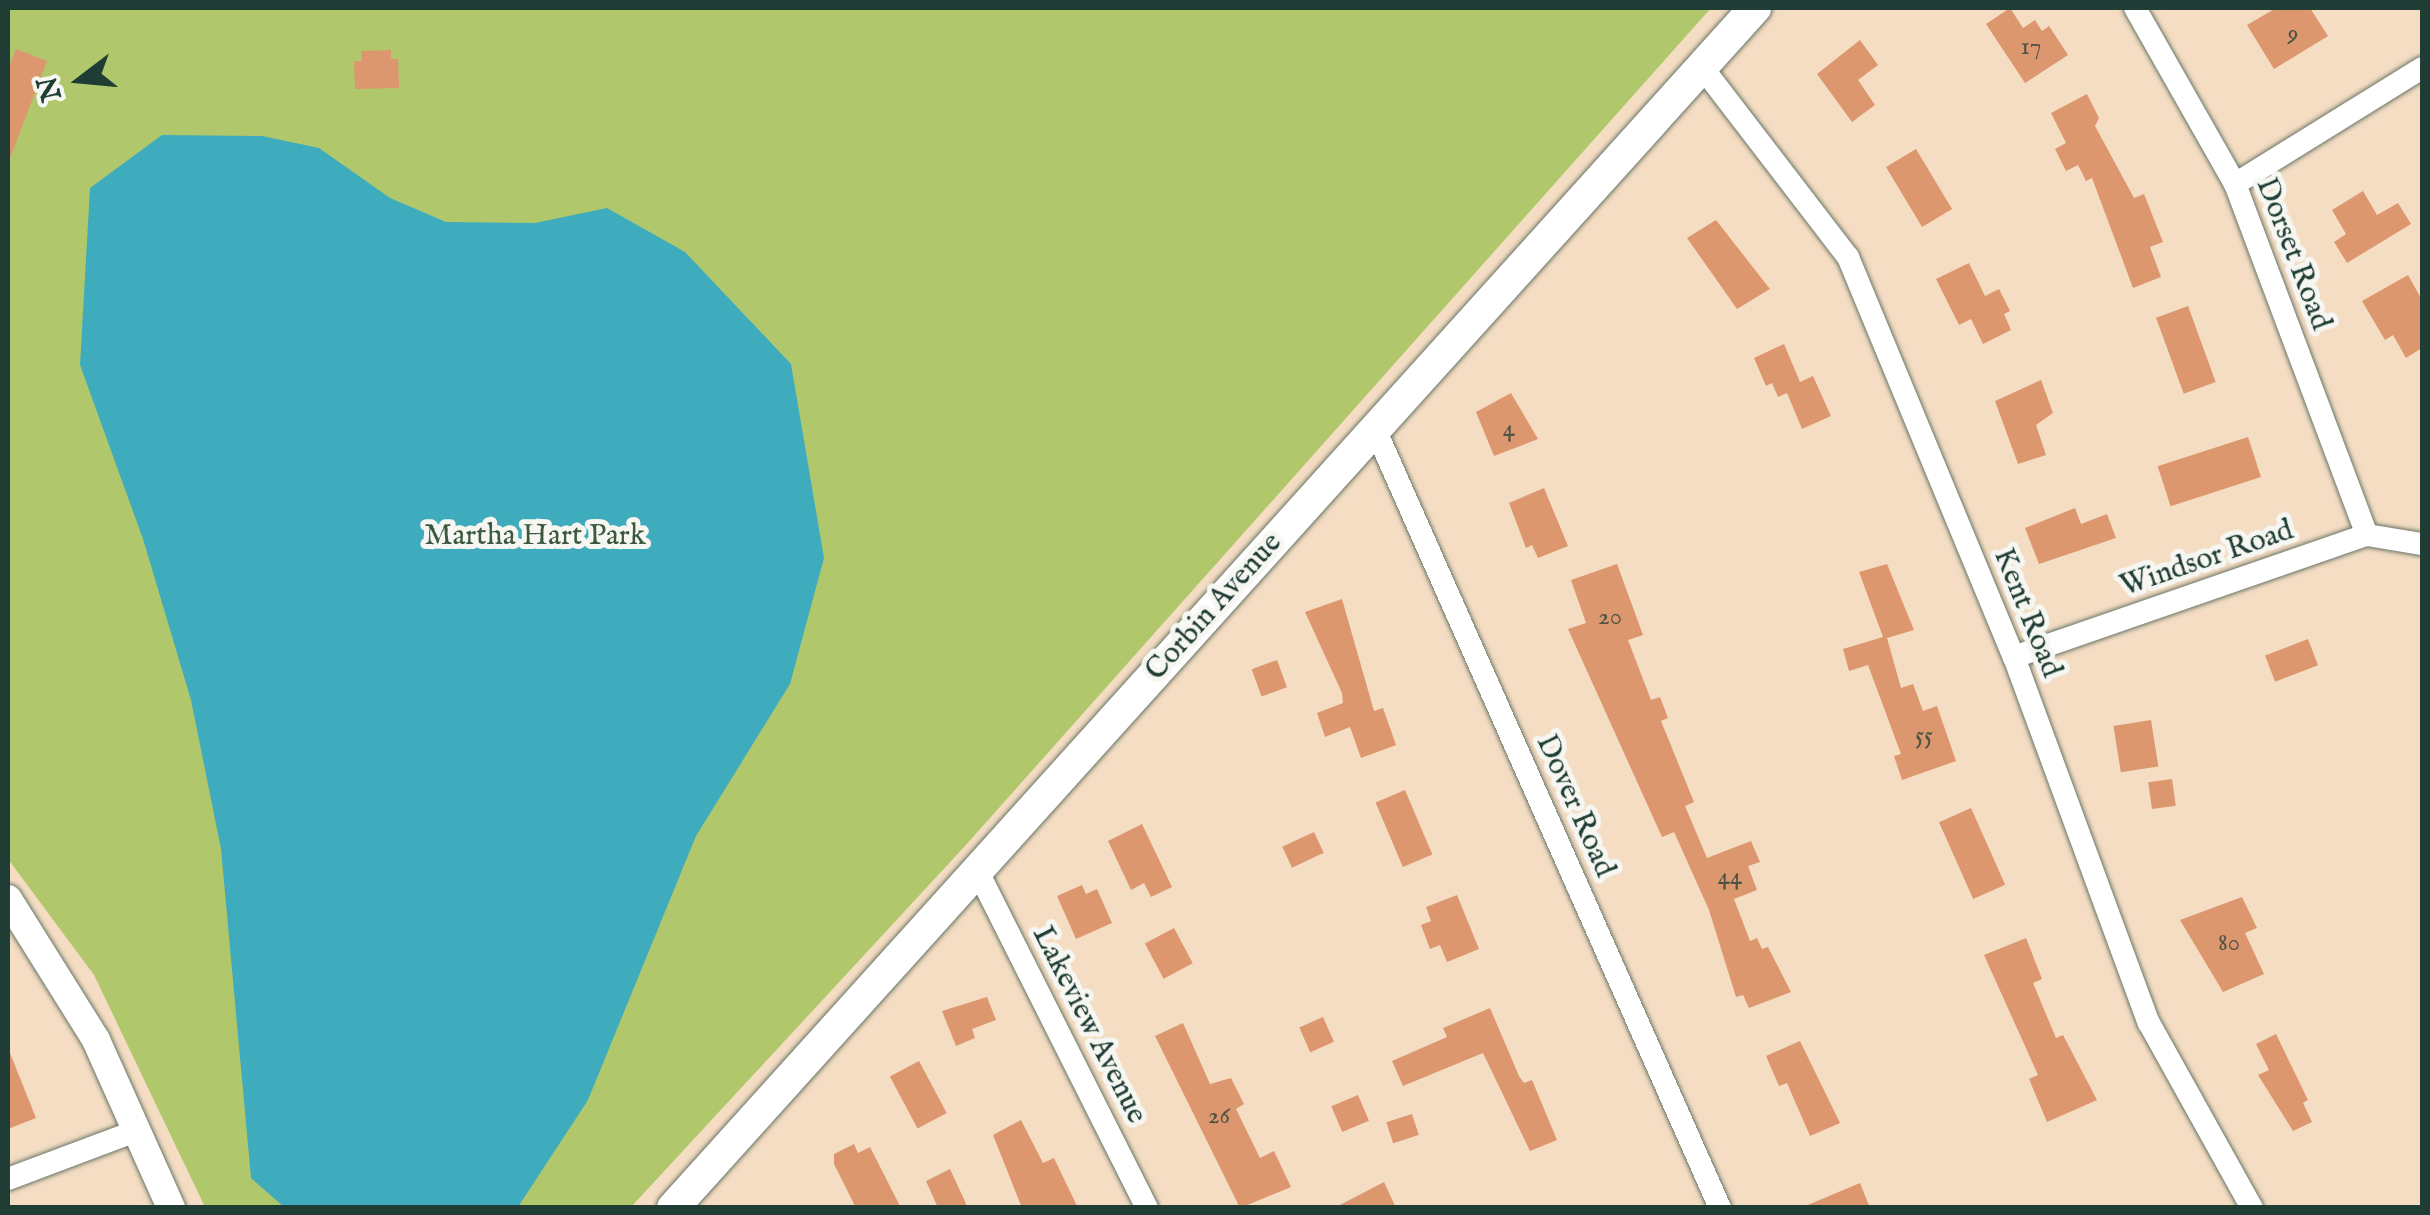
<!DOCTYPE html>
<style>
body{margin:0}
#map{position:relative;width:2430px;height:1215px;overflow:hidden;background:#f4ddc3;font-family:"IM FELL English",serif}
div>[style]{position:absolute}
.green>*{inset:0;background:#b1c76c}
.water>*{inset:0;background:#3eacbc}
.building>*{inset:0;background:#dd976f;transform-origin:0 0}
.roads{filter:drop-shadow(0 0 2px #6a7566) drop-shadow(0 0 2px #6a7566)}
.minor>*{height:22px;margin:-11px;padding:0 11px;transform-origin:11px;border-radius:11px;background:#fff}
.tertiary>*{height:28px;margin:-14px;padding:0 14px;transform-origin:14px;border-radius:14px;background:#fff}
.secondary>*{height:32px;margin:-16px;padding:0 16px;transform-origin:16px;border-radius:16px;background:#fff}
span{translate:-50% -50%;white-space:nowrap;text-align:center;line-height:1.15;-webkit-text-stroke:10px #f6f6f2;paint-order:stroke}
.number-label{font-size:25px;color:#4e5443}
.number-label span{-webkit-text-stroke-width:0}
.street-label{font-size:30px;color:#1f3d34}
.park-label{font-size:30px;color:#3c593f}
.frame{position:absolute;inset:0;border:10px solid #1f3d34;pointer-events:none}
.north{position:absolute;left:30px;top:30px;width:100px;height:100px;-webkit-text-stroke:8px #f6f6f2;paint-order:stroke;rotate:254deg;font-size:28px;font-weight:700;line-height:40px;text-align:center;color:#1f3d34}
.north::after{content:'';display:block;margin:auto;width:35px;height:45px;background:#1f3d34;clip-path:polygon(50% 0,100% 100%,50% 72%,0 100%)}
</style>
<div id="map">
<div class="green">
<i style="clip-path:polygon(8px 8px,1711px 8px,965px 846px,631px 1207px,205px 1207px,94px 975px,8px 859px)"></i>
</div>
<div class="water">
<i style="clip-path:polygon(162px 135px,262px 136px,319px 148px,390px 198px,446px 222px,535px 223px,607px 208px,685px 252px,791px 364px,824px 558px,790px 684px,696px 836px,588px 1100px,518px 1207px,284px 1207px,251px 1178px,221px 849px,191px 700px,143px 539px,80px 365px,90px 188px)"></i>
</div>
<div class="building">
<i style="clip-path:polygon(2010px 8px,2023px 28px,2035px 20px,2042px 31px,2049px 26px,2068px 55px,2025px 83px,1986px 24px)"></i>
<i style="clip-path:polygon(2276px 8px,2310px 8px,2328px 36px,2274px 69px,2247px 25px)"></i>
<i style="clip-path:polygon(1860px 40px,1878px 65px,1858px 80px,1875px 105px,1852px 122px,1817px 74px)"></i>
<i style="clip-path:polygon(16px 49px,47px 61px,9px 161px,8px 69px)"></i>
<i style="clip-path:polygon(391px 50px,391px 59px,398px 59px,399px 88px,355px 89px,354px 61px,362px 61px,361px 51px)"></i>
<i style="clip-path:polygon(2087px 94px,2099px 118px,2095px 126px,2134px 198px,2144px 194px,2163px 242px,2150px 247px,2161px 277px,2133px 288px,2092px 178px,2086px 181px,2078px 165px,2066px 171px,2055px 149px,2066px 143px,2051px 113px)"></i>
<i style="left:1916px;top:149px;width:70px;height:35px;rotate:59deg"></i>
<i style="clip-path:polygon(2363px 191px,2377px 215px,2398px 203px,2411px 224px,2347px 263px,2334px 242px,2346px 234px,2332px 210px)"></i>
<i style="clip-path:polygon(1716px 220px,1770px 289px,1737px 309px,1687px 238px)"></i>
<i style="clip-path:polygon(1969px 263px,1985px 296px,1999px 289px,2010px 311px,2004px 314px,2011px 330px,1983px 344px,1971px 319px,1959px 325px,1936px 279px)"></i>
<i style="clip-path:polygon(2408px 275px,2422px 300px,2422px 348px,2406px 358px,2393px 335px,2385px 340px,2362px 301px)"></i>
<i style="left:2188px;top:306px;width:81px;height:34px;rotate:70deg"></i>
<i style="clip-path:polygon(1784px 344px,1800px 382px,1813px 376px,1831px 416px,1802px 429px,1787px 393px,1778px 397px,1772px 383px,1766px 386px,1754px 358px)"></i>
<i style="clip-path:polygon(2041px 380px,2053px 413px,2036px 425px,2046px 455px,2018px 464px,1995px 401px)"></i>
<i style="clip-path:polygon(1511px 393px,1538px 439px,1494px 456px,1476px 412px)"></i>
<i style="left:2248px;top:437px;width:42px;height:95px;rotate:72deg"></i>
<i style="clip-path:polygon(1544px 488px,1568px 546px,1538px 558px,1532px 545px,1526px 548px,1509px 503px)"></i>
<i style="clip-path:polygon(2075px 508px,2081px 524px,2107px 514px,2116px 538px,2039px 564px,2025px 528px)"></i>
<i style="clip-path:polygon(1617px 564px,1643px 635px,1628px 640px,1651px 700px,1660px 697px,1668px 718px,1661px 721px,1694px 802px,1685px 806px,1707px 858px,1751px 841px,1760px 862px,1748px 866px,1757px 890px,1734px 899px,1750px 941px,1757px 938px,1762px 949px,1768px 947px,1791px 992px,1749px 1008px,1743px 995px,1736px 997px,1709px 910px,1674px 832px,1662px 837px,1568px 629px,1586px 623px,1571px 580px)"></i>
<i style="clip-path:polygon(1887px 564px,1914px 630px,1887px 638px,1901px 688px,1913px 684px,1923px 711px,1937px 706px,1956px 761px,1902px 780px,1894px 756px,1901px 754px,1868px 665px,1849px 671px,1843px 649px,1883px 637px,1859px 572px)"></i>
<i style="clip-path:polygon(1342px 599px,1374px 711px,1383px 708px,1396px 745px,1361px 758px,1350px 727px,1325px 737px,1317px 713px,1343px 703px,1342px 693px,1305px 612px)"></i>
<i style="left:2308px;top:639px;width:28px;height:46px;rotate:69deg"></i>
<i style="left:1277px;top:660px;width:29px;height:27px;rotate:70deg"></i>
<i style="left:2151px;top:720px;width:47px;height:38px;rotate:81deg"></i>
<i style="left:2172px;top:779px;width:27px;height:24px;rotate:82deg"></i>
<i style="left:1405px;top:790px;width:70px;height:32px;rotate:67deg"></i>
<i style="left:1971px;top:808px;width:84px;height:35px;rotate:66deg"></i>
<i style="clip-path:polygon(1142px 824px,1172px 887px,1151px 897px,1144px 883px,1131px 890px,1108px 841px)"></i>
<i style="left:1314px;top:832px;width:23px;height:35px;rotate:65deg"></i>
<i style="clip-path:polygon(1082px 885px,1086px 894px,1097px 889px,1112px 923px,1076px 939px,1057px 896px)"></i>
<i style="clip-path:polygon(1457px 895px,1479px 949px,1447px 962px,1440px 945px,1430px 949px,1421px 925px,1431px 921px,1426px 907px)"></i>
<i style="clip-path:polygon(2242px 897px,2257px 928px,2245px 933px,2264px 974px,2223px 992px,2180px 920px)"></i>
<i style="left:1174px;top:928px;width:40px;height:33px;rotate:62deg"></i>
<i style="clip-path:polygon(2026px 938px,2042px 979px,2033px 983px,2056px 1038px,2063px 1035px,2097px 1100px,2047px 1122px,2029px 1079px,2038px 1075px,1984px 955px)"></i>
<i style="clip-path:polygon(987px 997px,996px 1020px,972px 1029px,975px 1038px,956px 1046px,942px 1011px)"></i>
<i style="clip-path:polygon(1490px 1008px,1519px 1076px,1524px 1083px,1532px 1080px,1557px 1140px,1530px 1151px,1483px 1053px,1403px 1086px,1392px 1061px,1447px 1037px,1443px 1028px)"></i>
<i style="left:1323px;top:1017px;width:27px;height:26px;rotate:66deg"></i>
<i style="clip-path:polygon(1183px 1023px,1210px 1084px,1231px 1078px,1244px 1104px,1236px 1109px,1260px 1158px,1274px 1151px,1291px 1187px,1240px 1208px,1155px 1036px)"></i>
<i style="clip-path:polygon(2276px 1034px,2308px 1100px,2303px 1103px,2312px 1122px,2293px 1131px,2258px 1075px,2269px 1070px,2256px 1044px)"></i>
<i style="clip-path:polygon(1800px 1041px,1840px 1123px,1810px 1136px,1787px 1083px,1779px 1086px,1766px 1056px)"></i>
<i style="clip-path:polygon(8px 1048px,36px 1118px,8px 1129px)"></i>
<i style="left:919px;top:1061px;width:59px;height:33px;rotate:62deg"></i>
<i style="left:1358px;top:1095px;width:28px;height:29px;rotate:67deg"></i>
<i style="left:1412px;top:1114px;width:22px;height:27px;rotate:72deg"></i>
<i style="clip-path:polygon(1021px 1120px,1043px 1163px,1054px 1158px,1078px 1208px,1022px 1208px,993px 1135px)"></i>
<i style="clip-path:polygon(854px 1144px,858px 1153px,870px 1147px,901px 1208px,856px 1208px,834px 1164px,834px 1154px)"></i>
<i style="clip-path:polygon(950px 1169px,968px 1208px,938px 1208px,926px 1181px)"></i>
<i style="clip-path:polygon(1384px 1182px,1396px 1208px,1334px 1208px)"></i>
<i style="clip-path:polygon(1860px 1183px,1870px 1208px,1803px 1208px,1803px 1207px)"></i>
</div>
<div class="roads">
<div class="minor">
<i style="left:2135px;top:8px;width:202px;rotate:60.4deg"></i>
<i style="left:2235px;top:184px;width:375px;rotate:69.4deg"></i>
<i style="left:1702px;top:67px;width:240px;rotate:52.5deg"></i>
<i style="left:1848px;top:257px;width:433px;rotate:67.5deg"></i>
<i style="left:2014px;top:657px;width:390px;rotate:69.8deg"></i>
<i style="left:2149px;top:1023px;width:212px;rotate:60.9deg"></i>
<i style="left:2235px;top:184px;width:220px;rotate:-31.8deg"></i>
<i style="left:1375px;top:429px;width:852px;rotate:66.11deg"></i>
<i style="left:2014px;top:657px;width:373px;rotate:-19.1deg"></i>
<i style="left:2367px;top:535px;width:56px;rotate:9.3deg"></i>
<i style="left:977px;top:870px;width:378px;rotate:63.3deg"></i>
<i style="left:8px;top:1179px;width:137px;rotate:-20.6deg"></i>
</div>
<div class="tertiary">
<i style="left:8px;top:899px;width:166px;rotate:58deg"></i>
<i style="left:96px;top:1040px;width:184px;rotate:65.9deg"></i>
</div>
<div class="secondary">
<i style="left:673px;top:1208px;width:1616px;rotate:-47.96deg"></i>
</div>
</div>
<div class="number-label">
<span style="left:2293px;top:34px">9</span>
<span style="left:2031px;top:47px">17</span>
<span style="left:1509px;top:429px">4</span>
<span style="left:1610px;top:617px">20</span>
<span style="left:1924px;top:736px">55</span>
<span style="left:1730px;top:877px">44</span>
<span style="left:2229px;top:943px">80</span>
<span style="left:1219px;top:1116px">26</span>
</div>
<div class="street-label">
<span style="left:2293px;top:254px;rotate:69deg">Dorset Road</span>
<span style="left:2207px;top:559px;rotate:-19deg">Windsor Road</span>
<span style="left:1214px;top:607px;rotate:-48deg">Corbin Avenue</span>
<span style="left:2027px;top:613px;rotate:68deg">Kent Road</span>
<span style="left:1575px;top:806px;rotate:66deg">Dover Road</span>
<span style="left:1089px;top:1025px;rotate:63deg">Lakeview Avenue</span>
</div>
<div class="park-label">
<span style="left:535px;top:536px">Martha Hart Park</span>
</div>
<div class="frame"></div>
<div class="north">N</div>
</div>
